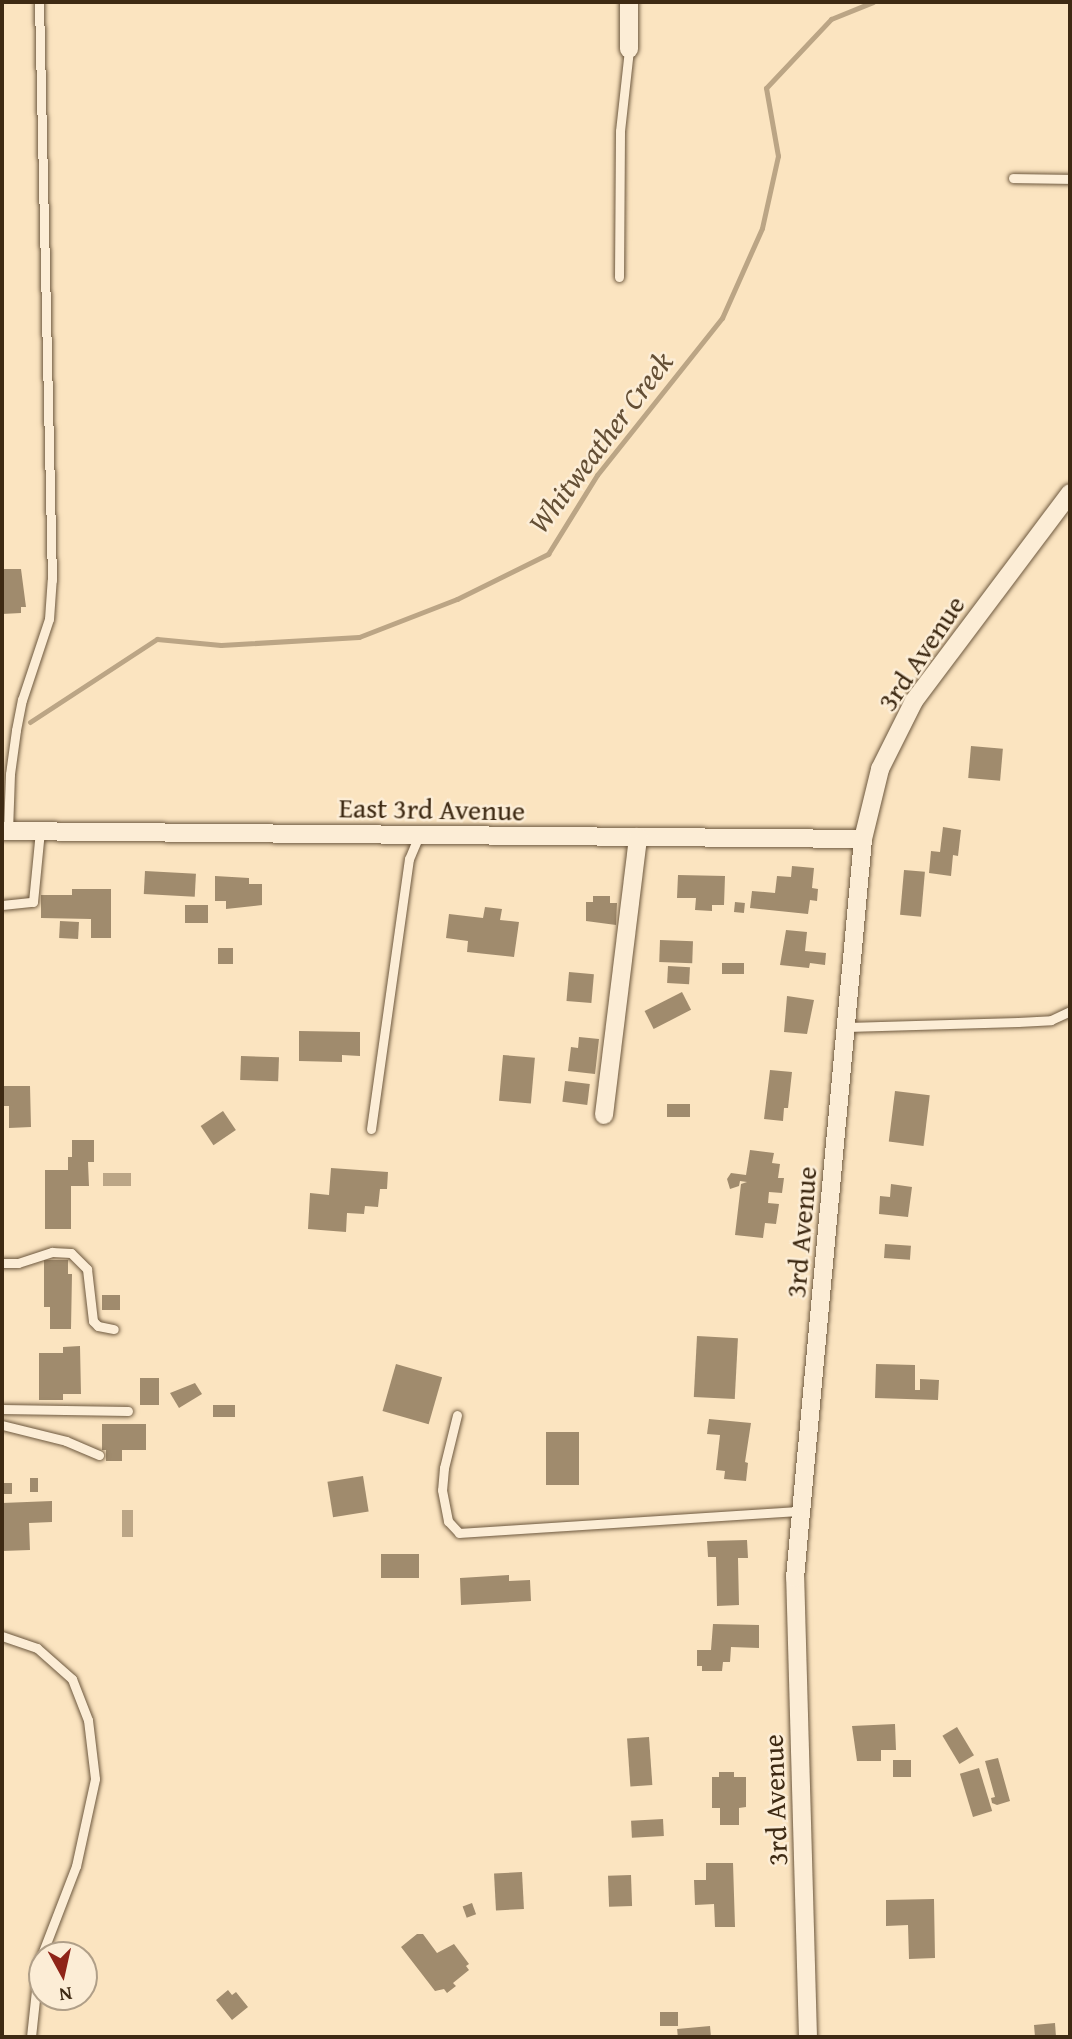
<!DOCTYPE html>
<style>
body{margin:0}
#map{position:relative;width:1072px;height:2039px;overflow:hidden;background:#fbe4c0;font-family:"Gentium Book Plus",serif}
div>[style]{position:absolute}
.water>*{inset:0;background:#bba585;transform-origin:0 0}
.stream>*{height:5px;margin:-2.5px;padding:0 2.5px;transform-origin:2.5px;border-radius:2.5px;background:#bba585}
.building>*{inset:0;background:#a08b6d;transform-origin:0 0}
.roads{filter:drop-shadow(0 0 2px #6d583e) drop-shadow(0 0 2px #6d583e)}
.service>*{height:9px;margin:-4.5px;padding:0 4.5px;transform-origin:4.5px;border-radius:4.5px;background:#fcedd6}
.minor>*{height:18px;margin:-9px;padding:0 9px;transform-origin:9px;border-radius:9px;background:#fcedd6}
span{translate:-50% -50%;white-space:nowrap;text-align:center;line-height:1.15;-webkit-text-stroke:5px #fcedd6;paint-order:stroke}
.street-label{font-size:28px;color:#3e2a13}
.water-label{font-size:30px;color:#644f35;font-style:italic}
.frame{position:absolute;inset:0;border:4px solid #3e2a13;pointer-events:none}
.north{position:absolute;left:28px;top:1941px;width:70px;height:70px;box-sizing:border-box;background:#fcedd6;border:2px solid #b09f88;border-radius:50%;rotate:172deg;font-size:19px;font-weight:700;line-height:28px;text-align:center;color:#3e2a13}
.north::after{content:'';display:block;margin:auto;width:24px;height:32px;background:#8f2418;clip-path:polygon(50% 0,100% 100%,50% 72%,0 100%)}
</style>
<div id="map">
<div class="water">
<i style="left:103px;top:1173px;width:28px;height:13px"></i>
<i style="left:122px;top:1510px;width:11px;height:27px"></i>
</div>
<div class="stream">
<i style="left:30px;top:722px;width:152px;rotate:-33.2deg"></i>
<i style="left:157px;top:639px;width:64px;rotate:5.4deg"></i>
<i style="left:221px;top:645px;width:138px;rotate:-3.3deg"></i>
<i style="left:359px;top:637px;width:105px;rotate:-21.2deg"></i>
<i style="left:457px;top:599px;width:102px;rotate:-26.3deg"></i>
<i style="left:548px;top:554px;width:93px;rotate:-58.2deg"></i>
<i style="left:597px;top:475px;width:201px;rotate:-51.5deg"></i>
<i style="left:722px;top:318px;width:98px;rotate:-66deg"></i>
<i style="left:762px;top:228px;width:74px;rotate:-77.5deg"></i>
<i style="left:778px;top:156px;width:69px;rotate:-100deg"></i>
<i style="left:766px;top:88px;width:95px;rotate:-46.7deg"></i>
<i style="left:831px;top:19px;width:45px;rotate:-22deg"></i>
</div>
<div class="building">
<i style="clip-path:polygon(2px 569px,21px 569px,26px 607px,21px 607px,21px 613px,2px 614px)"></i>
<i style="left:971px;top:746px;width:32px;height:32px;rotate:5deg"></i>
<i style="clip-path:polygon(943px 827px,961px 830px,958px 856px,953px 855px,951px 876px,929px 873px,931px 851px,940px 852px)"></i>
<i style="clip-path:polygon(792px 866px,814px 868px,812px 888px,818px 889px,817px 901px,810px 900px,808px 914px,750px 908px,752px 891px,775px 893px,777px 876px,791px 877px)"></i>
<i style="left:904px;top:870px;width:21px;height:45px;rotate:5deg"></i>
<i style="left:145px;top:871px;width:51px;height:23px;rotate:3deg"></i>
<i style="clip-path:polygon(678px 875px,725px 876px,724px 905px,712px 905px,712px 911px,695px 910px,696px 898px,677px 898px)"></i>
<i style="clip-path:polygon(215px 876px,249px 878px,249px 884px,262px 884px,262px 905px,226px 909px,226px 901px,215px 901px)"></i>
<i style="clip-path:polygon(72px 889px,111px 889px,111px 938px,91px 938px,91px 919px,41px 918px,41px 895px,72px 895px)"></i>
<i style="clip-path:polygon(593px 896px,610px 896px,610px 903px,617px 903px,616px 925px,586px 921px,586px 902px,593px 902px)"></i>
<i style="left:735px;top:902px;width:10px;height:10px;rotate:6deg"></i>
<i style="left:185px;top:905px;width:23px;height:18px"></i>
<i style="clip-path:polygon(485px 907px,502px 909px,500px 920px,519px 922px,514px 957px,467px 952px,468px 941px,446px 938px,449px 914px,483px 918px)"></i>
<i style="left:60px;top:921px;width:19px;height:17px;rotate:3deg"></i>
<i style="clip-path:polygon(786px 930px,807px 932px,805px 951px,826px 953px,825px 965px,810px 963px,809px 968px,780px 965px)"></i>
<i style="left:660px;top:940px;width:33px;height:22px;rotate:2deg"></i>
<i style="left:218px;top:948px;width:15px;height:16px"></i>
<i style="left:722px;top:963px;width:22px;height:11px"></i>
<i style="left:668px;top:966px;width:22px;height:17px;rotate:3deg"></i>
<i style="left:569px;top:972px;width:25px;height:29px;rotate:5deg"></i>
<i style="left:682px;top:992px;width:20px;height:42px;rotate:63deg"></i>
<i style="clip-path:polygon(787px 996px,814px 1000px,807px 1034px,784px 1032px)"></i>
<i style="clip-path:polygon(299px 1031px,360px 1032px,360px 1056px,342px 1055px,342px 1062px,299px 1061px)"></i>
<i style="clip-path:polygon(579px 1037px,599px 1039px,595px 1074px,568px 1071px,571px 1047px,578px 1048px)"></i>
<i style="left:503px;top:1055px;width:32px;height:46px;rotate:5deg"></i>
<i style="left:241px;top:1056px;width:38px;height:24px;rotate:2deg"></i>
<i style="clip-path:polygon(770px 1070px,792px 1072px,788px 1108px,784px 1108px,783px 1121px,764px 1119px)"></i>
<i style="left:565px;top:1081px;width:25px;height:21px;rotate:7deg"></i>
<i style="clip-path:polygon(2px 1086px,30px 1086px,31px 1127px,9px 1128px,9px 1106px,2px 1106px)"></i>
<i style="left:895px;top:1091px;width:35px;height:51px;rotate:7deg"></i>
<i style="left:690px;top:1104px;width:13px;height:23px;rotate:90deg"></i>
<i style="left:223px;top:1111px;width:23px;height:27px;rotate:56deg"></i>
<i style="clip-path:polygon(72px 1140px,94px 1140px,94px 1162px,88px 1162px,89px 1186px,71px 1186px,71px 1229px,45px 1229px,45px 1170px,68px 1170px,68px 1157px,72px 1157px)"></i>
<i style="clip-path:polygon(750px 1150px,774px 1153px,772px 1163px,780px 1164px,778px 1178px,784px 1178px,782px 1193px,769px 1192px,768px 1203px,779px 1204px,776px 1224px,765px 1223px,763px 1238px,735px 1235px,741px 1184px,747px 1182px,740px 1181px,739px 1186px,730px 1189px,727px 1179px,731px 1173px,746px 1175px)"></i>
<i style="clip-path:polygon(331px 1168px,388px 1172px,387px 1189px,380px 1189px,378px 1207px,365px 1206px,364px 1214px,347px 1213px,346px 1232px,308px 1229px,310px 1193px,329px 1195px)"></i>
<i style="clip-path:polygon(891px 1184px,912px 1187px,908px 1217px,879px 1214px,880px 1196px,890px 1197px)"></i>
<i style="left:885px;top:1244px;width:26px;height:14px;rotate:4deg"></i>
<i style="clip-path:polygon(44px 1260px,68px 1260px,68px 1274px,72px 1274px,71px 1329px,50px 1329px,50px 1307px,44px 1307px)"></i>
<i style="left:102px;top:1295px;width:18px;height:15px"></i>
<i style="left:697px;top:1336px;width:41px;height:61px;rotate:3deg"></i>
<i style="clip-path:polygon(80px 1346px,81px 1394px,63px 1394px,63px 1400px,39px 1400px,39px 1353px,63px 1353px,63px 1347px)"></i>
<i style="left:396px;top:1364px;width:48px;height:49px;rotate:16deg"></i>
<i style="clip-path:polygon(876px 1364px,915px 1365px,915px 1390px,920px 1390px,920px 1379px,939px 1380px,938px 1400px,875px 1398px)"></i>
<i style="left:140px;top:1378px;width:19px;height:27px"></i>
<i style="clip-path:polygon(195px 1383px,202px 1394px,179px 1408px,170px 1393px)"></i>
<i style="left:235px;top:1405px;width:12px;height:22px;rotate:90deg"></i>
<i style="clip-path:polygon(709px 1419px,751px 1423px,745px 1462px,748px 1463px,746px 1481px,724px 1479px,725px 1471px,716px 1470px,720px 1435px,707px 1434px)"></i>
<i style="clip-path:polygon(102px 1424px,146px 1424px,146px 1450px,122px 1450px,122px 1461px,106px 1461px,106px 1450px,102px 1450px)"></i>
<i style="left:546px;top:1432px;width:33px;height:53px"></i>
<i style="left:363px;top:1476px;width:36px;height:36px;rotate:81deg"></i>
<i style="left:30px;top:1478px;width:8px;height:14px"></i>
<i style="left:4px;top:1483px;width:8px;height:11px"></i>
<i style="clip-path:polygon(52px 1501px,52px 1522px,29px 1523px,30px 1550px,2px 1551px,2px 1503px)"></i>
<i style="clip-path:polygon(747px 1540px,748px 1558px,738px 1558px,739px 1605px,717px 1606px,716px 1557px,708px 1557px,707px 1541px)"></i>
<i style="left:419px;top:1554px;width:24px;height:38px;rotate:90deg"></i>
<i style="clip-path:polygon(509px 1575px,509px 1581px,530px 1580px,531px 1601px,461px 1605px,460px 1578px)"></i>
<i style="clip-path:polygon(713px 1624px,759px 1625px,759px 1648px,731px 1647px,730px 1662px,723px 1662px,722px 1671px,702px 1671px,702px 1666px,697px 1666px,697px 1650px,711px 1650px)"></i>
<i style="clip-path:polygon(895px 1724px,896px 1750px,881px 1750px,881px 1761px,857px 1761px,852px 1726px)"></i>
<i style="left:957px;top:1727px;width:33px;height:17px;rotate:59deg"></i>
<i style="left:649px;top:1737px;width:48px;height:22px;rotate:86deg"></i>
<i style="clip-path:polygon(998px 1758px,1010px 1801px,997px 1805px,992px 1803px,991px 1798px,995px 1797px,985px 1761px)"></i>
<i style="left:911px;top:1760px;width:17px;height:18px;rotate:90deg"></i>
<i style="left:979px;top:1768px;width:45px;height:20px;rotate:73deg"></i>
<i style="clip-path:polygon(719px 1772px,734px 1772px,734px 1777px,746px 1777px,746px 1807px,739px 1808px,739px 1825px,720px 1825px,720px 1808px,712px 1808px,712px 1777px,719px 1777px)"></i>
<i style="left:663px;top:1819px;width:17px;height:32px;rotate:87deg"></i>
<i style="clip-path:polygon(706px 1863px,733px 1863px,735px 1927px,715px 1927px,714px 1904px,695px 1905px,694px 1880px,706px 1880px)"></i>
<i style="left:522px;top:1872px;width:37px;height:28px;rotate:87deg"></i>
<i style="left:631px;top:1875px;width:31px;height:23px;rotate:88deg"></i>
<i style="clip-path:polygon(934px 1899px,935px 1958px,909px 1959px,908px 1925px,886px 1926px,886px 1900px)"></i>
<i style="left:472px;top:1903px;width:12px;height:10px;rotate:70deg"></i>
<i style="clip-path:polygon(417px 1934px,423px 1934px,437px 1953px,454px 1944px,469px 1964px,466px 1966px,469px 1970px,453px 1983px,456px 1986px,447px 1993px,444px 1989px,435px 1991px,401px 1947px)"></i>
<i style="clip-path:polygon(228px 1990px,232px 1995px,236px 1992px,248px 2007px,232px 2020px,216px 2000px)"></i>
<i style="left:678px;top:2012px;width:14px;height:18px;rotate:90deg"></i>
<i style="clip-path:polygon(1055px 2023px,1056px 2037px,1035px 2037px,1034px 2025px)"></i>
<i style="left:710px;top:2026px;width:11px;height:33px;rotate:85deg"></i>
</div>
<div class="roads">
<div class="service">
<i style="left:1013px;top:178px;width:57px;rotate:1deg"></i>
<i style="left:619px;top:277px;width:146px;rotate:-89.6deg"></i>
<i style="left:620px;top:131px;width:82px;rotate:-83.7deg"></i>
<i style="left:8px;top:831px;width:57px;rotate:-88deg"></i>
<i style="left:10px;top:774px;width:44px;rotate:-82.2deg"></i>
<i style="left:16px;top:730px;width:31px;rotate:-79deg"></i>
<i style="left:22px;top:700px;width:85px;rotate:-71.6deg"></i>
<i style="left:49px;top:619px;width:39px;rotate:-86deg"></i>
<i style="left:52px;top:580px;width:578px;rotate:-91.29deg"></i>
<i style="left:2px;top:905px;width:31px;rotate:-6deg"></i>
<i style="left:33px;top:902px;width:71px;rotate:-84.4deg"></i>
<i style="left:847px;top:1027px;width:171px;rotate:-1.7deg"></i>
<i style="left:1018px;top:1022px;width:33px;rotate:-3deg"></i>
<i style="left:1051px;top:1020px;width:21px;rotate:-25deg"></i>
<i style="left:371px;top:1129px;width:273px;rotate:-82deg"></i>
<i style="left:409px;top:859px;width:26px;rotate:-67deg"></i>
<i style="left:2px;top:1263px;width:16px"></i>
<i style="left:18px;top:1263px;width:36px;rotate:-18deg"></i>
<i style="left:52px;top:1252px;width:19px;rotate:3deg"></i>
<i style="left:71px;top:1253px;width:23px;rotate:45deg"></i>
<i style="left:87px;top:1269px;width:52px;rotate:83.4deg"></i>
<i style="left:93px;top:1321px;width:7px;rotate:45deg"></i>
<i style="left:98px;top:1326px;width:16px;rotate:11deg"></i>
<i style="left:2px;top:1409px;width:126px;rotate:0.9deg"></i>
<i style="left:457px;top:1415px;width:55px;rotate:103.8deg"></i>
<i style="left:444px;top:1468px;width:22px;rotate:95deg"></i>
<i style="left:442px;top:1490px;width:32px;rotate:79deg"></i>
<i style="left:448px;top:1521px;width:16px;rotate:47deg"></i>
<i style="left:459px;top:1533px;width:343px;rotate:-3.7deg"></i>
<i style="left:2px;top:1425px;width:66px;rotate:14deg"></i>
<i style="left:66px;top:1441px;width:36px;rotate:23deg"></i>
<i style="left:2px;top:1636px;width:37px;rotate:19deg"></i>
<i style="left:37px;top:1648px;width:47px;rotate:41.5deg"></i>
<i style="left:72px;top:1679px;width:44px;rotate:68.7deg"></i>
<i style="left:88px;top:1720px;width:59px;rotate:83.2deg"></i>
<i style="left:95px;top:1779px;width:89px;rotate:102.3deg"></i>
<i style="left:76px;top:1866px;width:103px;rotate:111.1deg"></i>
<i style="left:39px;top:1962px;width:75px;rotate:96.1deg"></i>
</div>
<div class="minor">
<i style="left:629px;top:49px;width:47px;rotate:-90deg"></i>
<i style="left:2px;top:831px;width:861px;rotate:0.53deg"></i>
<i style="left:604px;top:1115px;width:280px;rotate:-83deg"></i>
<i style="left:808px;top:2037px;width:459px;rotate:-91.6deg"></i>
<i style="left:795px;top:1578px;width:742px;rotate:-84.74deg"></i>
<i style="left:863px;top:839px;width:72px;rotate:-76.3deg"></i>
<i style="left:880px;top:769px;width:76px;rotate:-63.4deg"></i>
<i style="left:914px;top:701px;width:260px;rotate:-53.1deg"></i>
</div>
</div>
<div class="street-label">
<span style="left:921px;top:653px;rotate:-56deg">3rd Avenue</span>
<span style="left:432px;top:809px;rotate:1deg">East 3rd Avenue</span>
<span style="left:801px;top:1232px;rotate:-85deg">3rd Avenue</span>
<span style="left:775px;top:1800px;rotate:-92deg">3rd Avenue</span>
</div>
<div class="water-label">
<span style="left:600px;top:442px;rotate:-53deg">Whitweather Creek</span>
</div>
<div class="frame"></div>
<div class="north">N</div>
</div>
